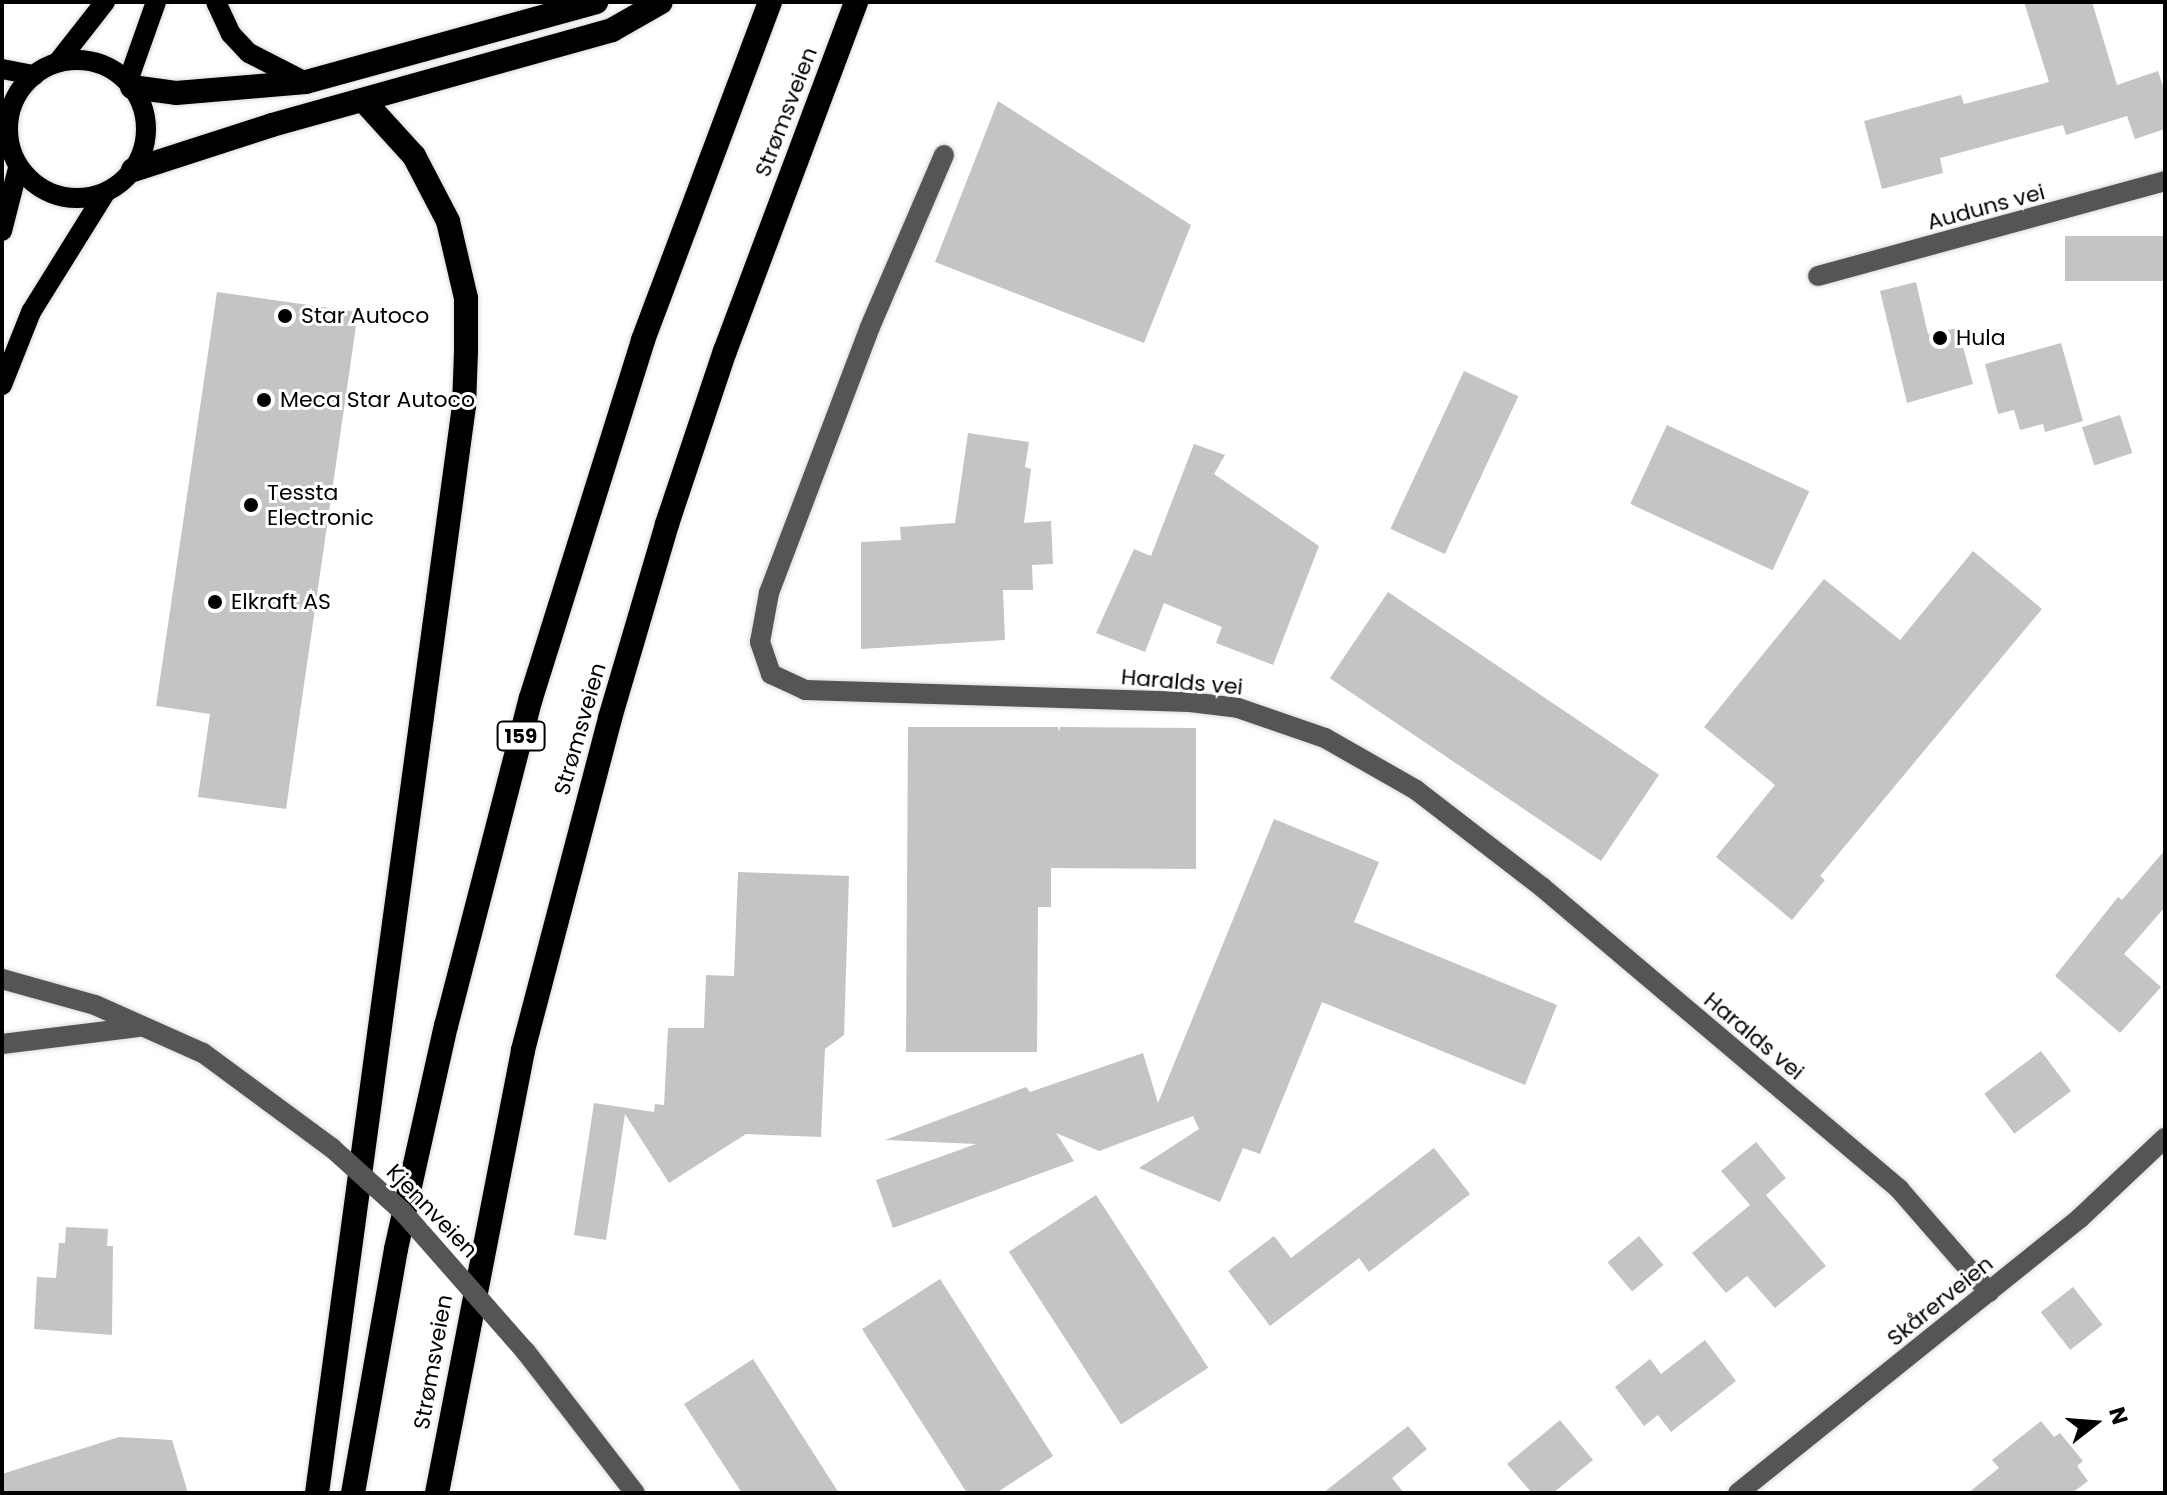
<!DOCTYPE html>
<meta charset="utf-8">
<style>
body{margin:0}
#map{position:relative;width:2167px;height:1495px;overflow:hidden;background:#fff;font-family:Poppins,sans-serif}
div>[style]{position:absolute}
.building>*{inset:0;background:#c4c4c4;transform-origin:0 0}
.roads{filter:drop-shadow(0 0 2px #dbdbdb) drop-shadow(0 0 2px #dbdbdb)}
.minor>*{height:20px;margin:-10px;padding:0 10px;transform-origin:10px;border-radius:10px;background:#555}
.major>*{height:20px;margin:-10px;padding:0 10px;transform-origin:10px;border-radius:10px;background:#000}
.major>.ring{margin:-10px;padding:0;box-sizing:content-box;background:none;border:20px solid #000;border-radius:50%}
.highway>*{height:24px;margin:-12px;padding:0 12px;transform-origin:12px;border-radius:12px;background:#000}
.minor-bridge>*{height:20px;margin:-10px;padding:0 10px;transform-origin:10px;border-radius:10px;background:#555}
.dots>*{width:22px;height:22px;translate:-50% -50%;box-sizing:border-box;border:4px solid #fff;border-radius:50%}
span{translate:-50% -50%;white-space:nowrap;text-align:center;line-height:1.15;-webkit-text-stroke:6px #fff;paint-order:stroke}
.shield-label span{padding:2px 6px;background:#fff;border:2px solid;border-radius:6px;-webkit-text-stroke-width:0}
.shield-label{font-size:20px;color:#000;font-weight:700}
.street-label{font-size:22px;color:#000}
.poi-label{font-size:22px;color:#000}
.left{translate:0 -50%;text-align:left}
.frame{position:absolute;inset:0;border:4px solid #000;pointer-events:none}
.north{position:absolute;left:2055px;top:1383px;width:80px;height:80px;-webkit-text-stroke:6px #fff;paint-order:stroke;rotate:73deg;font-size:22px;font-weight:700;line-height:32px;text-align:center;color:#000}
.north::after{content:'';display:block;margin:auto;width:28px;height:36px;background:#000;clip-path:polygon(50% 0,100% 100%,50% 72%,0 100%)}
</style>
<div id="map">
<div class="building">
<i style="clip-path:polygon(2024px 2px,2092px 2px,2117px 85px,2158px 71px,2165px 92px,2165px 129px,2135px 139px,2127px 116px,2066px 135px,2063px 125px,1940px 158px,1943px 173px,1882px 189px,1864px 121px,1961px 95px,1964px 104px,2049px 82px)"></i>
<i style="clip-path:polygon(998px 101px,1191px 225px,1144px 343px,935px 262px)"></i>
<i style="left:2165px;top:236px;width:45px;height:100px;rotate:90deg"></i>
<i style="clip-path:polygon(1916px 282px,1928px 334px,1958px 328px,1973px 384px,1907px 403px,1880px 291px)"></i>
<i style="clip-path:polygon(217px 292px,358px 312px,286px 809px,198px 797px,210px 714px,156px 706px)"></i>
<i style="clip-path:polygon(2061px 343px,2083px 421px,2045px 432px,2043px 424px,2020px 430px,2014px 410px,1998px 414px,1985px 364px)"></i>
<i style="left:1464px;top:371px;width:60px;height:174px;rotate:25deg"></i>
<i style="left:2120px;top:415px;width:40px;height:40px;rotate:72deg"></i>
<i style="left:1667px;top:425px;width:157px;height:87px;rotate:25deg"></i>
<i style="clip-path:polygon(968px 433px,1029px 442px,1025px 467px,1031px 469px,1024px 523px,1051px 521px,1053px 564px,1032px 565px,1033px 590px,1003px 590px,1005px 640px,861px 649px,861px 542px,901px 540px,900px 527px,955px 523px)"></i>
<i style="clip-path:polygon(1194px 444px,1225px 455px,1214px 474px,1319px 546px,1273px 665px,1216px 643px,1222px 627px,1164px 603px,1145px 652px,1096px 633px,1134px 549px,1151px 556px)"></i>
<i style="clip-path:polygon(1973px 551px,2042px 609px,1820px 876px,1825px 880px,1792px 920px,1716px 857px,1775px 785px,1704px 727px,1824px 579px,1900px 640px)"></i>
<i style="left:1388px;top:592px;width:327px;height:104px;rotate:34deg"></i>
<i style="clip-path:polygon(908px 727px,1058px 727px,1059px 732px,1060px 727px,1196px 728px,1196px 869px,1051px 868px,1051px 907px,1038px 907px,1037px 1052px,906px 1052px)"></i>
<i style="clip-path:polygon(1274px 819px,1379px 862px,1354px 922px,1557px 1005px,1525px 1085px,1322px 1002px,1260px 1154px,1243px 1148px,1220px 1202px,1139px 1168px,1199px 1129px,1193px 1116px,1099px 1151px,1056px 1133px,1074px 1161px,893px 1228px,876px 1180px,976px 1144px,885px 1140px,1026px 1087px,1030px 1092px,1143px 1053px,1158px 1103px)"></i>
<i style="clip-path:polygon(2165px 850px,2165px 907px,2124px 954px,2161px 987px,2120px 1033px,2055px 976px,2118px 897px,2122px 900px)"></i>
<i style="clip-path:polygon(738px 872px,849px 876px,844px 1035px,825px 1049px,821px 1137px,746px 1134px,669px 1183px,625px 1114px,606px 1240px,574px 1235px,594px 1103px,654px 1112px,655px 1104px,664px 1105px,668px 1028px,704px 1028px,706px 975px,734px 976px)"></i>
<i style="left:2041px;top:1051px;width:50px;height:71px;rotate:53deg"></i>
<i style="clip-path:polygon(1756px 1142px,1786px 1178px,1766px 1195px,1826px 1266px,1775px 1308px,1747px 1276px,1726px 1293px,1692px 1253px,1750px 1205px,1721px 1171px)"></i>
<i style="clip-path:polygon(1434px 1148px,1470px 1194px,1369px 1272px,1359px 1258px,1270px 1326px,1228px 1271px,1274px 1236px,1291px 1258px)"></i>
<i style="left:1096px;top:1195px;width:206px;height:104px;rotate:57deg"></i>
<i style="clip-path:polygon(66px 1227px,108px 1229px,107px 1246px,113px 1246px,112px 1335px,34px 1329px,37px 1277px,56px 1278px,59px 1243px,65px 1243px)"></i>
<i style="left:1639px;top:1236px;width:38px;height:41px;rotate:50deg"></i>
<i style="clip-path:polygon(940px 1279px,1053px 1456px,996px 1493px,967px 1493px,862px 1329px)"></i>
<i style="left:2073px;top:1287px;width:48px;height:41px;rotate:52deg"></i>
<i style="clip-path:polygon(1705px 1340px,1736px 1381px,1671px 1432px,1658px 1415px,1644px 1426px,1615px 1387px,1650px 1359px,1661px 1374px)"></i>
<i style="clip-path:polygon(753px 1359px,839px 1493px,742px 1493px,684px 1404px)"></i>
<i style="clip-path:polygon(1560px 1420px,1593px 1460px,1553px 1493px,1532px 1493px,1507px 1464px)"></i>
<i style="clip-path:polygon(2041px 1421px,2054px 1437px,2060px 1433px,2083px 1461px,2077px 1466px,2088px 1481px,2072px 1493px,1968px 1493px,1999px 1468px,1992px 1460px)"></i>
<i style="clip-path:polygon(1408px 1426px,1427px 1449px,1392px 1478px,1404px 1493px,1323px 1493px)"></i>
<i style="clip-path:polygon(119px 1437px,172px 1440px,188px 1493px,2px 1493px,2px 1474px)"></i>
</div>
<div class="roads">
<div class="minor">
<i style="left:944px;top:155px;width:187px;rotate:113.3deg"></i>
<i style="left:870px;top:327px;width:285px;rotate:110.8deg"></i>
<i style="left:769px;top:593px;width:50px;rotate:100.4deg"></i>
<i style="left:760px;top:642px;width:34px;rotate:71deg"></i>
<i style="left:771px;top:674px;width:38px;rotate:25deg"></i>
<i style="left:805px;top:690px;width:385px;rotate:1.8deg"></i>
<i style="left:1190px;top:702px;width:48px;rotate:7.1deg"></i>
<i style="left:1238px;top:708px;width:92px;rotate:19deg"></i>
<i style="left:1325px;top:738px;width:105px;rotate:29.7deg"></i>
<i style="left:1416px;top:790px;width:159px;rotate:37.6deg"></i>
<i style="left:1542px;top:887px;width:468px;rotate:40.2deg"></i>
<i style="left:1899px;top:1189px;width:137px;rotate:48.9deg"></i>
<i style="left:1818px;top:276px;width:360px;rotate:-15.3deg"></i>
<i style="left:2px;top:979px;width:97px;rotate:15.6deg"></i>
<i style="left:95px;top:1005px;width:118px;rotate:24deg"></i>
<i style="left:203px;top:1053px;width:160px;rotate:36.4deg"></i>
<i style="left:2px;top:1044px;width:137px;rotate:-7.1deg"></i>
<i style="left:526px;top:1352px;width:178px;rotate:52.3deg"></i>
<i style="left:1738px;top:1493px;width:439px;rotate:-38.8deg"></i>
<i style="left:2080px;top:1218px;width:117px;rotate:-43.3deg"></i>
</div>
<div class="major">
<i style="left:216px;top:2px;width:35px;rotate:65deg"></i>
<i style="left:231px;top:34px;width:26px;rotate:47deg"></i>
<i style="left:249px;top:53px;width:64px;rotate:27deg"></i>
<i class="ring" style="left:8px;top:60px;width:118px;height:118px"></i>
<i style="left:58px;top:62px;width:76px;rotate:-51.9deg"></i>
<i style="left:2px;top:69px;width:33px;rotate:11deg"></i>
<i style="left:128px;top:81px;width:84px;rotate:-70.5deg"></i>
<i style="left:2px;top:231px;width:65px;rotate:-75.7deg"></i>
<i style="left:2px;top:385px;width:79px;rotate:-68.3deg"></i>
<i style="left:31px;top:312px;width:140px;rotate:-58.1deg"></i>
</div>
<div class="highway">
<i style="left:132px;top:87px;width:44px;rotate:7.8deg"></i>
<i style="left:176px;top:93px;width:130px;rotate:-4.8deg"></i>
<i style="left:306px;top:82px;width:301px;rotate:-15.4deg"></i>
<i style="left:133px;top:170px;width:146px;rotate:-17.9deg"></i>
<i style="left:272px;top:125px;width:353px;rotate:-15.6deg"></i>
<i style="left:612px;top:30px;width:56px;rotate:-29.7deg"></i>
<i style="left:317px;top:1493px;width:1097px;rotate:-82.3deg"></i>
<i style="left:464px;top:406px;width:55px;rotate:-87.9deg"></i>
<i style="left:466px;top:351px;width:53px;rotate:-90deg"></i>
<i style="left:466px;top:298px;width:79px;rotate:-103.2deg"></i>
<i style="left:448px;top:221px;width:73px;rotate:-117.6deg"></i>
<i style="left:414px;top:156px;width:74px;rotate:-132.3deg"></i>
<i style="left:353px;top:1493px;width:248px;rotate:-80deg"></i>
<i style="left:396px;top:1249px;width:229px;rotate:-77.4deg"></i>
<i style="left:446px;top:1026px;width:339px;rotate:-75.5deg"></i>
<i style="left:531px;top:698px;width:375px;rotate:-72.6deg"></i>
<i style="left:643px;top:340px;width:361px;rotate:-69.4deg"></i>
<i style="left:437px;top:1493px;width:451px;rotate:-79deg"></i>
<i style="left:523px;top:1050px;width:343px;rotate:-75.3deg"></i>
<i style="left:610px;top:718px;width:202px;rotate:-73.6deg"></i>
<i style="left:667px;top:524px;width:182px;rotate:-71.5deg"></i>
<i style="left:725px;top:351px;width:373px;rotate:-69.4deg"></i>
</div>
</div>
<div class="minor-bridge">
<i style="left:332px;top:1148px;width:94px;rotate:42deg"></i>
<i style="left:402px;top:1211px;width:188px;rotate:48.7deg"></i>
</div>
<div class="dots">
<i style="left:285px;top:316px;background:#000"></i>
<i style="left:1940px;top:338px;background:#000"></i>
<i style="left:264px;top:400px;background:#000"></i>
<i style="left:251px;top:505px;background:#000"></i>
<i style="left:215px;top:602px;background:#000"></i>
</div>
<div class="shield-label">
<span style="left:521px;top:736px">159</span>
</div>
<div class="street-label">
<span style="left:786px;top:112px;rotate:-69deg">Strømsveien</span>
<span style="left:1986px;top:207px;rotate:-15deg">Auduns vei</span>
<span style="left:1182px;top:682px;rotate:5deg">Haralds vei</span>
<span style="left:580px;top:729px;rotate:-74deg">Strømsveien</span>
<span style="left:1754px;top:1036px;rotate:40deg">Haralds vei</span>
<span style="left:432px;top:1211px;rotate:46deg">Kjennveien</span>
<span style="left:1940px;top:1301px;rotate:-39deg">Skårerveien</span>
<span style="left:433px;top:1362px;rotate:-80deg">Strømsveien</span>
</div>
<div class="poi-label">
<span class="left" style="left:301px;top:316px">Star Autoco</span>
<span class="left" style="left:1956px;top:338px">Hula</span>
<span class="left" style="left:280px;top:400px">Meca Star Autoco</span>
<span class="left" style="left:267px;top:505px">Tessta<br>Electronic</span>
<span class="left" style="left:231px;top:602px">Elkraft AS</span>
</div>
<div class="frame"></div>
<div class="north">N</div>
</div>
